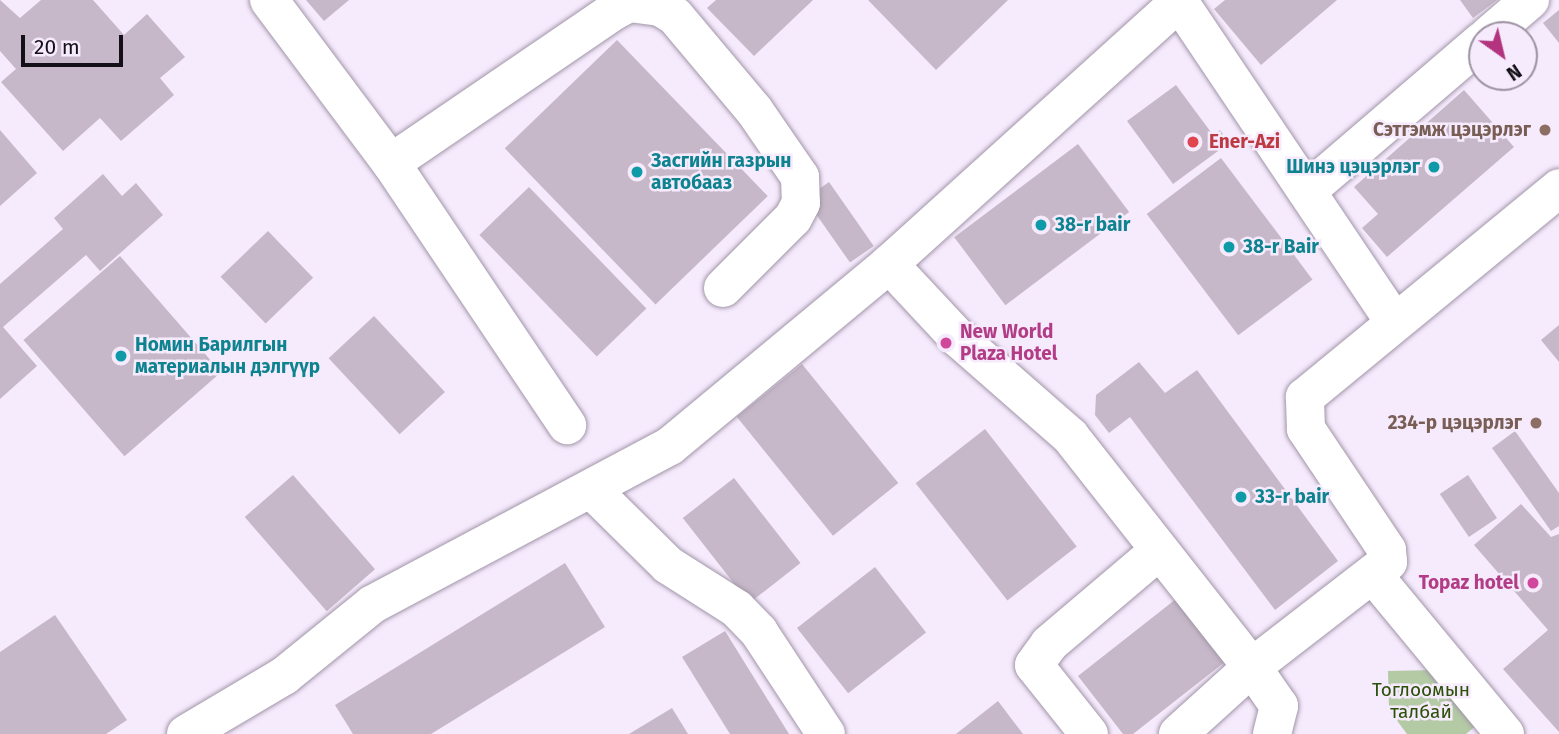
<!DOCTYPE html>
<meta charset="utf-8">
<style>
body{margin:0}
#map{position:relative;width:1559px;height:734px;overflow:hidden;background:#f6eafd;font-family:"Fira Sans",sans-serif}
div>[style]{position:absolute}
.green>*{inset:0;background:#b3caa5}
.building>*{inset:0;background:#c6b8c8;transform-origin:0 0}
.roads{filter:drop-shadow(0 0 2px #a196a8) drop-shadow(0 0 2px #a196a8)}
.minor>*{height:38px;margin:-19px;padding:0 19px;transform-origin:19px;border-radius:19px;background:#fff}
.dots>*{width:19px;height:19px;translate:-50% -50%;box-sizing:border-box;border:4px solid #f6eafd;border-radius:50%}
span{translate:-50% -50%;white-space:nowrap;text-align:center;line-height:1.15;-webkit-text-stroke:5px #f6eafd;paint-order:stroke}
.education-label{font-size:19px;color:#785e54;font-weight:700}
.right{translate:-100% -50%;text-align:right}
.health-label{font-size:19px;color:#be3a42;font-weight:700}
.left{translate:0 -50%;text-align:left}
.culture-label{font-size:19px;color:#0d838f;font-weight:700}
.hotel-label{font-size:19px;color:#b23c85;font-weight:700}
.park-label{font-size:19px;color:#2b5008}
.north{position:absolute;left:1468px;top:21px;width:70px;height:70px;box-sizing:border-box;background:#f6eafd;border:2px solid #9c93a1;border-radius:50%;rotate:146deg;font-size:19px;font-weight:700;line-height:28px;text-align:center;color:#141017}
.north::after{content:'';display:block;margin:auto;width:24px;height:32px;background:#b3337f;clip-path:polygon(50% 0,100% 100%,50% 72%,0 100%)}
.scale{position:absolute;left:21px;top:35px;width:102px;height:32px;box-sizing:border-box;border:4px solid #141017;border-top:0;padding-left:9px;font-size:21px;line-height:24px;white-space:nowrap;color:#141017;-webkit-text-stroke:5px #f6eafd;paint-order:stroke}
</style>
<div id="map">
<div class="green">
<i style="clip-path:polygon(1436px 670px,1477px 725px,1466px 734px,1407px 734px,1389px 710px,1388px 671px)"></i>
</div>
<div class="building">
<i style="clip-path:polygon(0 0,20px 18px,41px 0,93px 0,124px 35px,147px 14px,185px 57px,160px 78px,174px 95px,121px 141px,100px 118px,63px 151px,1px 82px,16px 69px,0 51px)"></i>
<i style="clip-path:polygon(306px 0,349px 0,324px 21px)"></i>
<i style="clip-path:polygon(716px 0,813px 0,754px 56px,707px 8px)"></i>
<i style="clip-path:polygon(868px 0,1008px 0,936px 70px)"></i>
<i style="clip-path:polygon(1225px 0,1337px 0,1261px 65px,1214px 9px)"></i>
<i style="clip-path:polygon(1460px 0,1497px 0,1473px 18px)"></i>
<i style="clip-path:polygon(1559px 10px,1559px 43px,1543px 23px)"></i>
<i style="left:617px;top:40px;width:217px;height:156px;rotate:46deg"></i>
<i style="clip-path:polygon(1176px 85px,1213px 135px,1220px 130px,1229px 143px,1173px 184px,1127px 121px)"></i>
<i style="clip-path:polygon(1464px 90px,1514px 147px,1387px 257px,1362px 228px,1378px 214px,1354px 187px)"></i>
<i style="clip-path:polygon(0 130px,37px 173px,0 206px)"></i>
<i style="left:1078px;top:144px;width:85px;height:155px;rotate:53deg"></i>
<i style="left:1221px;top:158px;width:152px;height:93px;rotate:53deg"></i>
<i style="clip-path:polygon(103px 174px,122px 196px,136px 183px,163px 215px,100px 271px,86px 255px,3px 327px,37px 366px,0 399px,0 284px,63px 229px,54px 218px)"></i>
<i style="left:829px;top:182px;width:78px;height:29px;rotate:55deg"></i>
<i style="left:529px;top:187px;width:169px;height:69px;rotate:46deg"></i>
<i style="left:268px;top:231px;width:65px;height:66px;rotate:46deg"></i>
<i style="left:120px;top:256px;width:154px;height:128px;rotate:49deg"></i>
<i style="left:374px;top:316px;width:104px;height:62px;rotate:47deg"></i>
<i style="clip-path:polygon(1559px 325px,1559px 362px,1541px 340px)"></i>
<i style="clip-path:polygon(1139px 362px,1165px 393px,1197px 370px,1338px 561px,1275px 610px,1130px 417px,1109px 433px,1095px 415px,1096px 395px)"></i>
<i style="left:802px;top:364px;width:153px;height:84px;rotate:51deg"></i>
<i style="left:985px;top:429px;width:149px;height:88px;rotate:52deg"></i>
<i style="clip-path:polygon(1515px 431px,1559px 493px,1559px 526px,1551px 531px,1492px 448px)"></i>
<i style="left:293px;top:475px;width:125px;height:64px;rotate:49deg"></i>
<i style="left:1468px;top:475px;width:52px;height:34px;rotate:56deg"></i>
<i style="left:734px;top:478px;width:108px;height:65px;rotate:52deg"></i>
<i style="clip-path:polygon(1521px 504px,1551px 537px,1559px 534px,1559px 732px,1503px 669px,1548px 630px,1474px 545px)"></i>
<i style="clip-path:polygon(565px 563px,605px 627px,431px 734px,353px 734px,335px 705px)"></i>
<i style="left:875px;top:567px;width:83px;height:99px;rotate:52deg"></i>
<i style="clip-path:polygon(1176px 599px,1226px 661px,1133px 734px,1123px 734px,1078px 676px)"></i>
<i style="clip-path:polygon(55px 615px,127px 720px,106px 734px,0 734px,0 652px)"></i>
<i style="clip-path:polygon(725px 631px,789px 734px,730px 734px,682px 657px)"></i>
<i style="clip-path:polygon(998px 701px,1023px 734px,956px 734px)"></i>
<i style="clip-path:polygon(672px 708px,688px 734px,629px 734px)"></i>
</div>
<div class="roads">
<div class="minor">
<i style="left:269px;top:0;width:204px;rotate:53.2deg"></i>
<i style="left:391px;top:163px;width:316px;rotate:56.1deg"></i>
<i style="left:1178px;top:0;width:388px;rotate:56.1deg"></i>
<i style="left:1489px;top:35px;width:54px;rotate:-40.5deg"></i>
<i style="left:391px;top:163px;width:270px;rotate:-34.3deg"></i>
<i style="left:614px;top:11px;width:17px;rotate:-28deg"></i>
<i style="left:629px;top:3px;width:31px;rotate:7deg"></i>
<i style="left:660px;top:7px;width:17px;rotate:31deg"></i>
<i style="left:675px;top:16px;width:123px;rotate:50deg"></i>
<i style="left:754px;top:110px;width:81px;rotate:55.5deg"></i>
<i style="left:800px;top:177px;width:26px;rotate:88deg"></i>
<i style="left:801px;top:203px;width:17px;rotate:118deg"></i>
<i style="left:793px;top:218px;width:99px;rotate:135deg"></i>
<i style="left:1307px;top:191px;width:230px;rotate:-40.6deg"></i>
<i style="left:889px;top:264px;width:101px;rotate:47deg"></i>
<i style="left:958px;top:338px;width:149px;rotate:41.2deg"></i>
<i style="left:1070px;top:436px;width:294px;rotate:51.8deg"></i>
<i style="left:1252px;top:667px;width:100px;rotate:137.8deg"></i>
<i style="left:593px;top:491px;width:105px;rotate:44.6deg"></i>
<i style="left:668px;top:565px;width:82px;rotate:32.5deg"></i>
<i style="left:737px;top:609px;width:32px;rotate:46deg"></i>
<i style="left:759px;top:632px;width:122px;rotate:56.7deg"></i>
<i style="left:1375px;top:577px;width:204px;rotate:50.4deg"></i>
<i style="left:186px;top:734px;width:114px;rotate:-30.6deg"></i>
<i style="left:284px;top:676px;width:114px;rotate:-39deg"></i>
<i style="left:373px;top:604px;width:336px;rotate:-28deg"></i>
<i style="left:670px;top:446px;width:285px;rotate:-39.7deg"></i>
<i style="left:889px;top:264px;width:394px;rotate:-42.1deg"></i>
<i style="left:1089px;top:734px;width:88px;rotate:-128.6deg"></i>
<i style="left:1034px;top:665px;width:26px;rotate:-54deg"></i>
<i style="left:1049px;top:644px;width:145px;rotate:-40.3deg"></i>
<i style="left:1272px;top:734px;width:29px;rotate:-76deg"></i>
<i style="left:1279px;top:706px;width:47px;rotate:-124.7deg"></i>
<i style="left:1252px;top:667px;width:172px;rotate:-37.7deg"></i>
<i style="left:1388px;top:562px;width:12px;rotate:-95deg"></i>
<i style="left:1387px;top:550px;width:146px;rotate:-123.8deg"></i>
<i style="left:1306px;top:429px;width:32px;rotate:-92deg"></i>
<i style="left:1305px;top:397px;width:329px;rotate:-39.4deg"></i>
</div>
</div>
<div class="dots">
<i style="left:1545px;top:130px;background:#8d6e63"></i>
<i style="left:1193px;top:142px;background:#e0444e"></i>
<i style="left:1434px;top:167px;background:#0f9aa8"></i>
<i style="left:637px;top:172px;background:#0f9aa8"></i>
<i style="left:1041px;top:225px;background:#0f9aa8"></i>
<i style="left:1229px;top:247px;background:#0f9aa8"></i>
<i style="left:946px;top:343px;background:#d1479c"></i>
<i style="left:121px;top:356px;background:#0f9aa8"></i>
<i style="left:1536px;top:423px;background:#8d6e63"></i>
<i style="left:1241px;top:497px;background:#0f9aa8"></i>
<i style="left:1533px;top:583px;background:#d1479c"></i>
</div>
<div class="education-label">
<span class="right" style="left:1531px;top:130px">Сэтгэмж цэцэрлэг</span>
<span class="right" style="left:1522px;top:423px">234-р цэцэрлэг</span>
</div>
<div class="health-label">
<span class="left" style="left:1209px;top:142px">Ener-Azi</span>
</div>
<div class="culture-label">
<span class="left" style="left:651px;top:172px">Засгийн газрын<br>автобааз</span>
<span class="right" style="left:1420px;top:167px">Шинэ цэцэрлэг</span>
<span class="left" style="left:1055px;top:225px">38-r bair</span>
<span class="left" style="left:1243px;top:247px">38-r Bair</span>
<span class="left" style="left:135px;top:356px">Номин Барилгын<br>материалын дэлгүүр</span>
<span class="left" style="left:1255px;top:497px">33-r bair</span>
</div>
<div class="hotel-label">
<span class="left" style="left:960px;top:343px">New World<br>Plaza Hotel</span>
<span class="right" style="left:1519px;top:583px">Topaz hotel</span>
</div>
<div class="park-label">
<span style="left:1421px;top:701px">Тоглоомын<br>талбай</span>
</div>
<div class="north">N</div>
<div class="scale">20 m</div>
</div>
